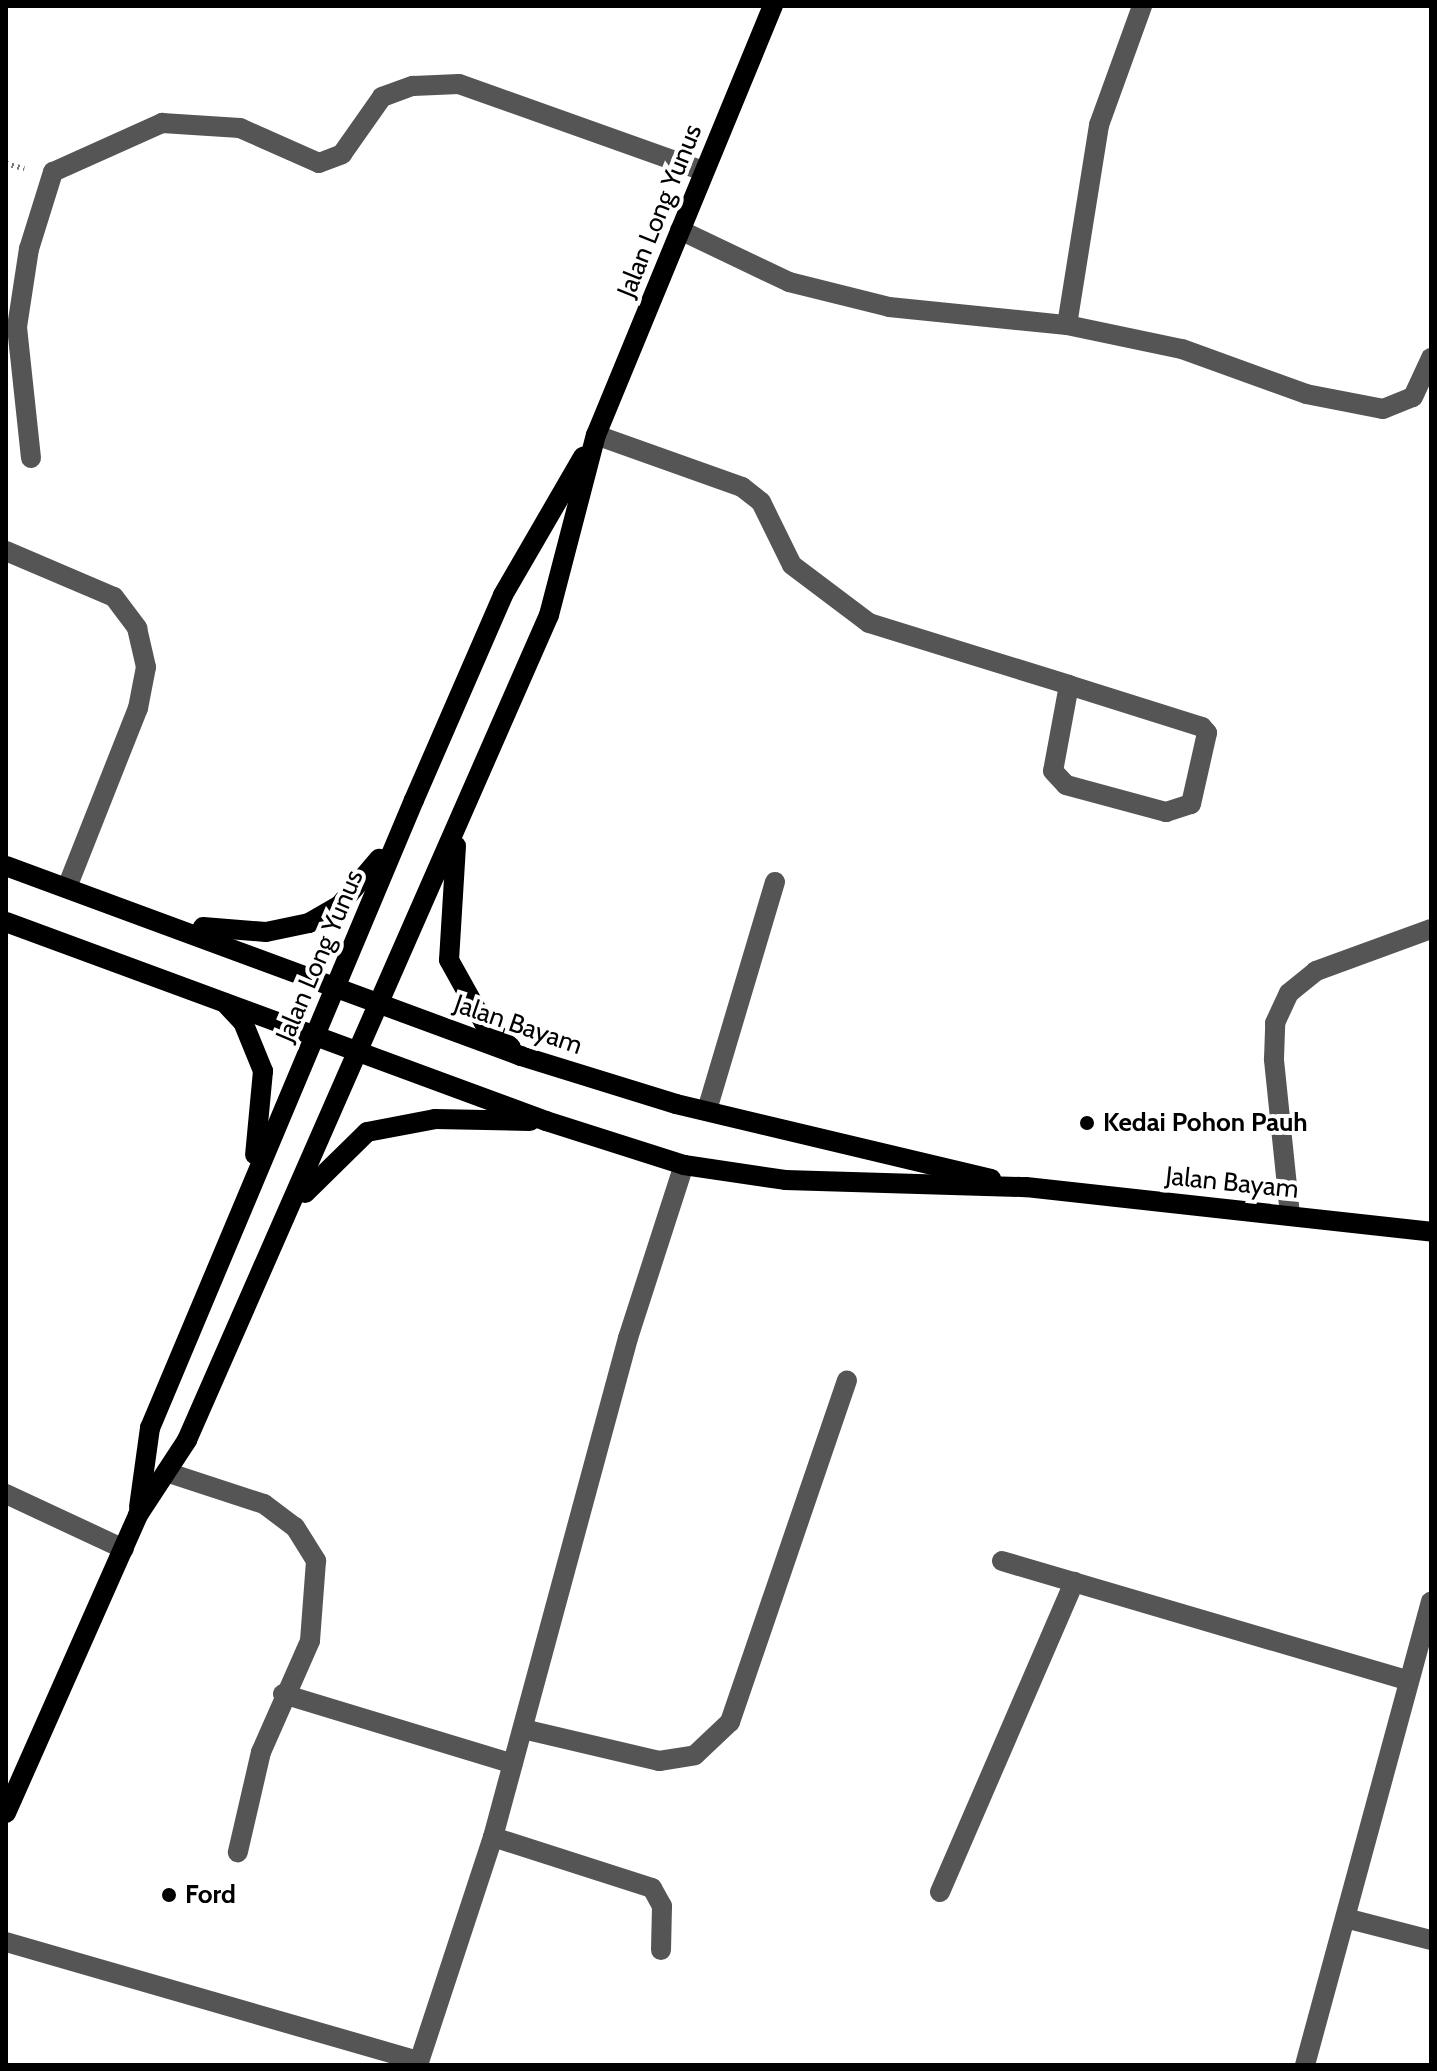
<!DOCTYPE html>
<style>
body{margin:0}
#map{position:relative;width:1437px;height:2071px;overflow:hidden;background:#fff;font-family:Cabin,sans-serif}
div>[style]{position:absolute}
.path>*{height:5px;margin-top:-2.5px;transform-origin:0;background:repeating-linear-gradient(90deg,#777 0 2px,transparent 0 6px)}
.minor>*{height:20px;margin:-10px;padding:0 10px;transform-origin:10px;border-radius:10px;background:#555}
.major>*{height:20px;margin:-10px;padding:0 10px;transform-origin:10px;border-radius:10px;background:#000}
.dots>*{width:22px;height:22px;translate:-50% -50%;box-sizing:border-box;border:4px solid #fff;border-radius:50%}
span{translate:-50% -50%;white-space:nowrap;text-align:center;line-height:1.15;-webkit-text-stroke:8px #fff;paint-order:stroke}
.street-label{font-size:26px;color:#000}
.poi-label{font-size:26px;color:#000;font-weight:700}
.left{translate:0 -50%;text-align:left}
.frame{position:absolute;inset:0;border:8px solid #000;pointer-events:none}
</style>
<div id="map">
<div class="path">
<i style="left:6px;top:163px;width:19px;rotate:16deg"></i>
</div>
<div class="minor">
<i style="left:680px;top:230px;width:121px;rotate:25.5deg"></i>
<i style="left:789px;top:282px;width:103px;rotate:14deg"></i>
<i style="left:889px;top:307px;width:179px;rotate:5.8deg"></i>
<i style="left:1067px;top:325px;width:117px;rotate:11.8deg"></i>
<i style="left:1182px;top:349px;width:132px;rotate:19.9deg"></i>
<i style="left:1306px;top:394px;width:78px;rotate:11deg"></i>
<i style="left:1383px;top:409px;width:32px;rotate:-22deg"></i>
<i style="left:1413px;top:397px;width:43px;rotate:-65.2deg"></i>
<i style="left:1067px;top:325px;width:203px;rotate:-80.9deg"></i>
<i style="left:1099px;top:125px;width:127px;rotate:-70.1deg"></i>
<i style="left:596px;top:435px;width:155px;rotate:19.6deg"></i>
<i style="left:742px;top:487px;width:24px;rotate:38deg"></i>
<i style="left:761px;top:502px;width:70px;rotate:63.8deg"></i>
<i style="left:792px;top:565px;width:96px;rotate:37deg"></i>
<i style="left:869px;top:623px;width:209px;rotate:17.2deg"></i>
<i style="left:1069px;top:685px;width:87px;rotate:100.5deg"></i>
<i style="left:1053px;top:771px;width:19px;rotate:47deg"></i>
<i style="left:1066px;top:785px;width:104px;rotate:15.1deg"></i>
<i style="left:1166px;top:812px;width:26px;rotate:-18deg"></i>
<i style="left:1191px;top:804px;width:73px;rotate:-77.3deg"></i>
<i style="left:1207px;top:733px;width:8px;rotate:-130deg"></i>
<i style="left:1202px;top:727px;width:139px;rotate:-162.5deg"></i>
<i style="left:31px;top:458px;width:132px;rotate:-96.1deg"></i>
<i style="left:17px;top:327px;width:79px;rotate:-81.3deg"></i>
<i style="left:29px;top:249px;width:81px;rotate:-72.7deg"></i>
<i style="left:53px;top:172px;width:120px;rotate:-24.2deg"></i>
<i style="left:162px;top:123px;width:78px;rotate:3.7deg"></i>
<i style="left:240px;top:128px;width:86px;rotate:23.9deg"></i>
<i style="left:319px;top:163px;width:25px;rotate:-21deg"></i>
<i style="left:342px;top:154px;width:70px;rotate:-54.9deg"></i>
<i style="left:382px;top:97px;width:33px;rotate:-20deg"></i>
<i style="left:413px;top:86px;width:46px;rotate:-2.5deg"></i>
<i style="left:459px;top:84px;width:259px;rotate:19.6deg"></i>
<i style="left:6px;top:551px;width:117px;rotate:23.1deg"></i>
<i style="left:114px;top:597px;width:39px;rotate:53deg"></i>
<i style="left:137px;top:628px;width:40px;rotate:77deg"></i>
<i style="left:146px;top:667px;width:42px;rotate:101deg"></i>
<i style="left:138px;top:708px;width:193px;rotate:111.6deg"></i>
<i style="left:707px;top:1110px;width:238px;rotate:-73.4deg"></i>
<i style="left:1290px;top:1215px;width:157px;rotate:-95.9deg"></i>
<i style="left:1274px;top:1059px;width:36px;rotate:-88deg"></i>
<i style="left:1275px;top:1023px;width:33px;rotate:-65deg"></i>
<i style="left:1289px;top:993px;width:35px;rotate:-39deg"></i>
<i style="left:1316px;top:971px;width:122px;rotate:-20.1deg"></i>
<i style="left:166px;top:1472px;width:103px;rotate:18.1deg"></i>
<i style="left:264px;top:1504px;width:39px;rotate:37deg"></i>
<i style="left:295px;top:1527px;width:40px;rotate:58deg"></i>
<i style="left:316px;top:1561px;width:80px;rotate:94.3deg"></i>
<i style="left:310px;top:1641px;width:121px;rotate:113.8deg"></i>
<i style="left:261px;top:1752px;width:103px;rotate:103deg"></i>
<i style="left:6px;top:1494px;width:130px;rotate:25deg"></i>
<i style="left:1002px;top:1561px;width:422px;rotate:16.4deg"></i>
<i style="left:283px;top:1694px;width:240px;rotate:16.9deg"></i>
<i style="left:523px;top:1729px;width:140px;rotate:13.2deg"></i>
<i style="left:659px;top:1761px;width:36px;rotate:-9deg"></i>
<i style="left:695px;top:1755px;width:48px;rotate:-43.3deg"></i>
<i style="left:730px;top:1722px;width:361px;rotate:-71.1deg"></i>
<i style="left:493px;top:1837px;width:167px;rotate:17.8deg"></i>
<i style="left:652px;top:1888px;width:21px;rotate:61deg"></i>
<i style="left:662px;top:1906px;width:44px;rotate:91.3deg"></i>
<i style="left:940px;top:1892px;width:338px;rotate:-66.6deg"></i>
<i style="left:1349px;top:1919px;width:85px;rotate:14.4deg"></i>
<i style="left:6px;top:1942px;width:430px;rotate:16.1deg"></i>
<i style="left:418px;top:2065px;width:240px;rotate:-71.8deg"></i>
<i style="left:493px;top:1837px;width:517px;rotate:-74.86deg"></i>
<i style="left:628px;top:1338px;width:182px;rotate:-72.1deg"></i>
<i style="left:1305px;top:2065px;width:480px;rotate:-74.8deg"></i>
</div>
<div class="major">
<i style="left:456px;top:846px;width:114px;rotate:93.5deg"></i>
<i style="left:449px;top:960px;width:72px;rotate:60.9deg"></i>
<i style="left:484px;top:1023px;width:36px;rotate:42deg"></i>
<i style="left:6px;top:866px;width:549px;rotate:20.25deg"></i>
<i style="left:521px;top:1056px;width:162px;rotate:17.2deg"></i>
<i style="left:676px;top:1104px;width:324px;rotate:13.4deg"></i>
<i style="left:6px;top:922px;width:576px;rotate:20.23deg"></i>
<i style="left:546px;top:1121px;width:145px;rotate:17.7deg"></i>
<i style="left:684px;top:1165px;width:102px;rotate:8.4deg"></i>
<i style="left:785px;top:1180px;width:241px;rotate:1.7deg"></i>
<i style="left:1026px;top:1187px;width:407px;rotate:6.3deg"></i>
<i style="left:203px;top:927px;width:63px;rotate:4.5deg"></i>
<i style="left:266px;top:932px;width:44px;rotate:-11.8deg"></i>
<i style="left:309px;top:923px;width:34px;rotate:-30deg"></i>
<i style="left:339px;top:906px;width:62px;rotate:-49.6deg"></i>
<i style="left:225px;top:1003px;width:26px;rotate:47deg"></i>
<i style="left:243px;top:1022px;width:53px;rotate:67.8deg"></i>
<i style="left:263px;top:1071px;width:84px;rotate:95.4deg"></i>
<i style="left:305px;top:1193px;width:87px;rotate:-44.5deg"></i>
<i style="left:367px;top:1132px;width:69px;rotate:-10.8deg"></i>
<i style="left:435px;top:1119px;width:95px;rotate:1.2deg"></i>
<i style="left:139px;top:1507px;width:80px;rotate:-82.1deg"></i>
<i style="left:150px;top:1428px;width:681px;rotate:-67.2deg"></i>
<i style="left:414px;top:800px;width:223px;rotate:-66.5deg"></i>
<i style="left:503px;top:595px;width:160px;rotate:-59.9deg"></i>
<i style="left:6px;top:1813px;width:326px;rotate:-66.1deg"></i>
<i style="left:138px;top:1515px;width:90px;rotate:-56.8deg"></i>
<i style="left:187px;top:1440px;width:901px;rotate:-66.31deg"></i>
<i style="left:549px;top:615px;width:186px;rotate:-75.4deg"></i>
<i style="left:596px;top:435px;width:464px;rotate:-67.6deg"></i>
</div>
<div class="dots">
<i style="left:1087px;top:1123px;background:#000"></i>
<i style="left:169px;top:1895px;background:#000"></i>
</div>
<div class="street-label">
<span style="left:660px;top:211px;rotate:-68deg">Jalan Long Yunus</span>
<span style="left:320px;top:956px;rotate:-67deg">Jalan Long Yunus</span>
<span style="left:518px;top:1025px;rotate:19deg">Jalan Bayam</span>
<span style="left:1232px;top:1183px;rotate:6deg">Jalan Bayam</span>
</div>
<div class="poi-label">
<span class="left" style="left:1103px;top:1123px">Kedai Pohon Pauh</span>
<span class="left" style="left:185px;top:1895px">Ford</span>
</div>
<div class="frame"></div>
</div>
